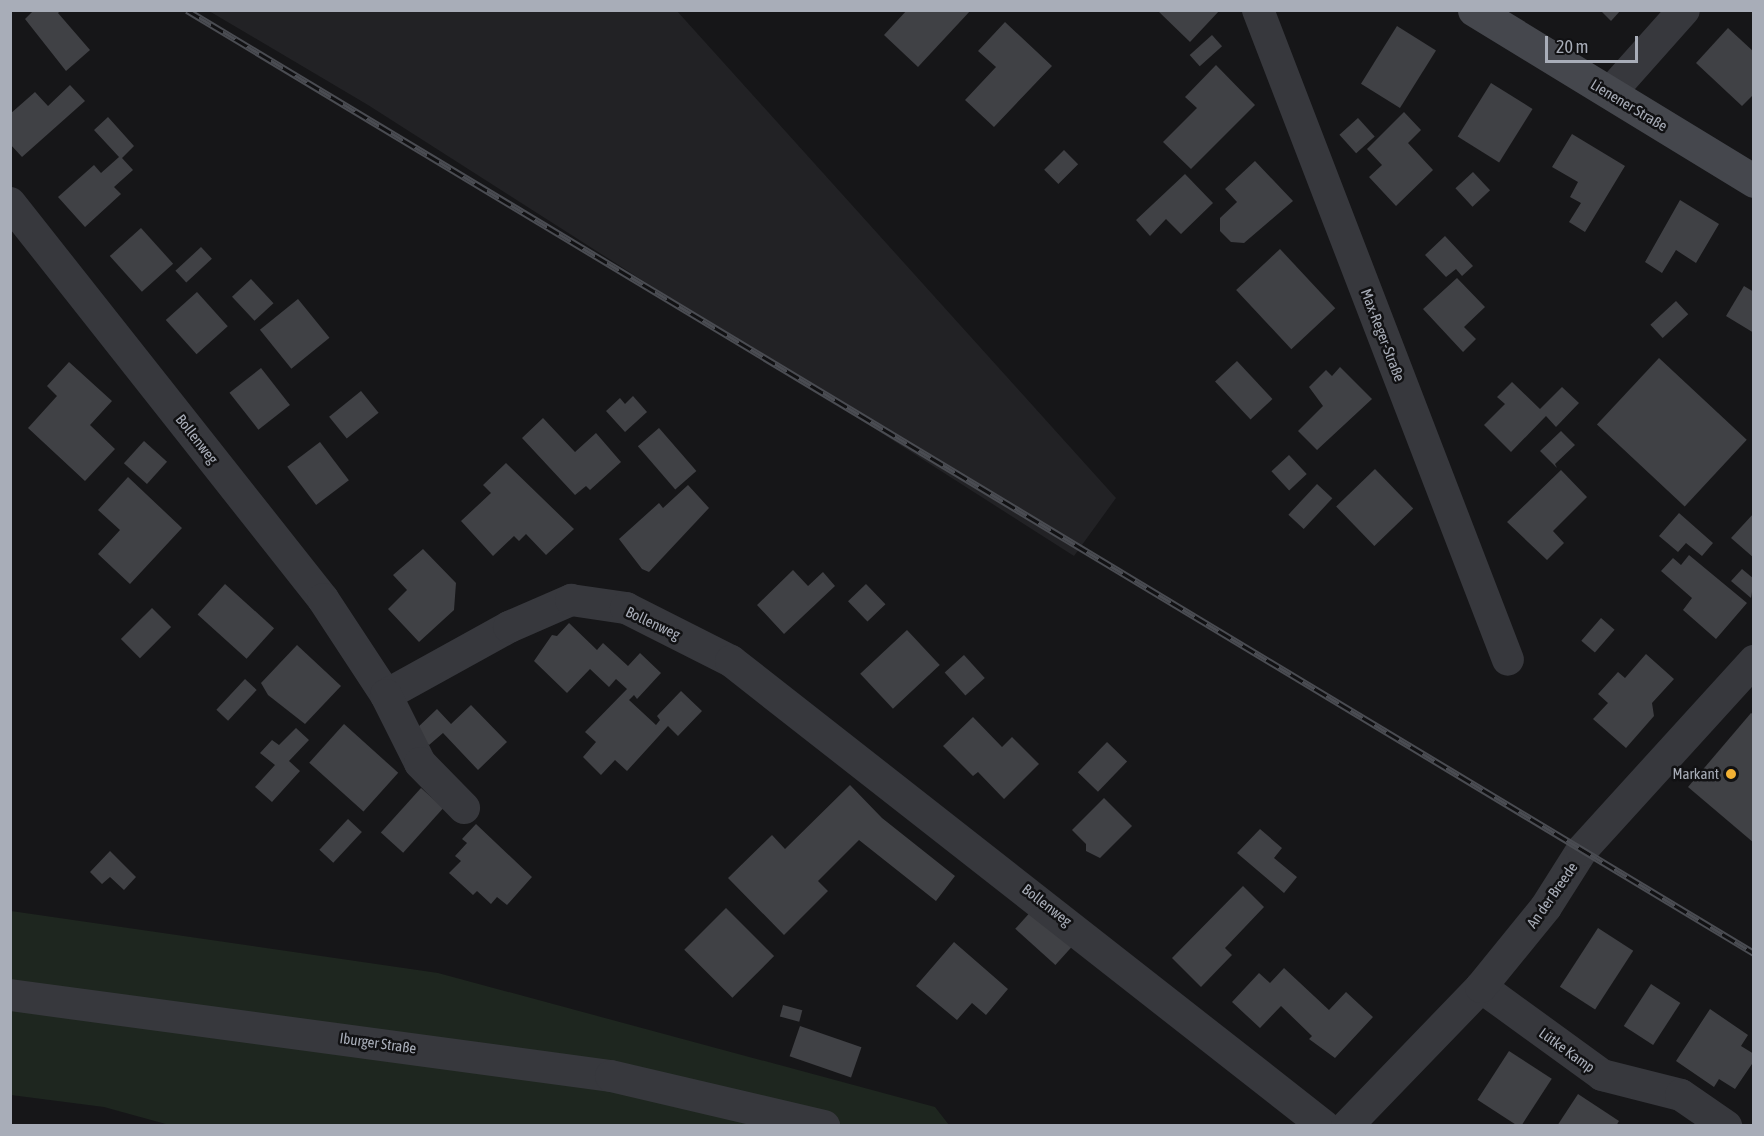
<!DOCTYPE html>
<meta charset="utf-8">
<style>
body{margin:0}
#map{position:relative;width:1764px;height:1136px;overflow:hidden;background:#161618;font-family:"Asap Condensed",sans-serif}
div>[style]{position:absolute}
.built>*{inset:0;background:#222225}
.green>*{inset:0;background:#1e261f}
.building>*{inset:0;background:#404145;transform-origin:0 0}
.street>*{height:32px;margin:-16px;padding:0 16px;transform-origin:16px;border-radius:16px;background:#37383d}
.secondary>*{height:33px;margin:-16.5px;padding:0 16.5px;transform-origin:16.5px;border-radius:16.5px;background:#45474d}
.rail>*{height:7px;margin-top:-3.5px;transform-origin:0;background:repeating-linear-gradient(90deg,#111113 0 14px,#4a4c52 0 28px);box-sizing:border-box;border-block:2px solid #4a4c52}
.dots>*{width:16px;height:16px;translate:-50% -50%;box-sizing:border-box;border:3px solid #111113;border-radius:50%}
span{translate:-50% -50%;white-space:nowrap;text-align:center;line-height:1.15;-webkit-text-stroke:5px #111113;paint-order:stroke}
.street-label{font-size:15px;color:#a8adb8}
.poi-label{font-size:15px;color:#a8adb8}
.right{translate:-100% -50%;text-align:right}
.frame{position:absolute;inset:0;border:12px solid #a8adb8;pointer-events:none}
.scale{position:absolute;left:1545px;top:36px;width:93px;height:27px;box-sizing:border-box;border:3px solid #a8adb8;border-top:0;padding-left:8px;font-size:18px;line-height:21px;white-space:nowrap;color:#a8adb8;-webkit-text-stroke:4px #111113;paint-order:stroke}
</style>
<div id="map">
<div class="built">
<i style="clip-path:polygon(209px 11px,677px 11px,1116px 498px,1074px 556px,368px 105px)"></i>
</div>
<div class="green">
<i style="clip-path:polygon(11px 911px,438px 973px,935px 1107px,949px 1125px,173px 1126px,104px 1107px,11px 1095px)"></i>
</div>
<div class="building">
<i style="clip-path:polygon(34px 10px,61px 10px,58px 13px,90px 50px,66px 71px,25px 19px)"></i>
<i style="clip-path:polygon(907px 10px,971px 10px,918px 67px,884px 35px)"></i>
<i style="clip-path:polygon(1157px 10px,1220px 10px,1190px 42px)"></i>
<i style="clip-path:polygon(1600px 10px,1621px 10px,1611px 21px)"></i>
<i style="clip-path:polygon(1005px 22px,1052px 66px,994px 127px,965px 100px,996px 67px,978px 51px)"></i>
<i style="left:1397px;top:26px;width:46px;height:68px;rotate:32deg"></i>
<i style="clip-path:polygon(1728px 28px,1754px 52px,1754px 94px,1742px 106px,1696px 63px)"></i>
<i style="left:1212px;top:35px;width:15px;height:30px;rotate:48deg"></i>
<i style="clip-path:polygon(1216px 65px,1255px 105px,1191px 169px,1163px 142px,1197px 108px,1185px 97px)"></i>
<i style="left:1491px;top:83px;width:49px;height:63px;rotate:32deg"></i>
<i style="clip-path:polygon(70px 85px,85px 101px,22px 157px,10px 144px,10px 114px,35px 92px,48px 106px)"></i>
<i style="clip-path:polygon(1404px 112px,1421px 130px,1408px 143px,1433px 170px,1396px 206px,1369px 177px,1382px 165px,1367px 149px)"></i>
<i style="clip-path:polygon(108px 117px,134px 146px,122px 158px,133px 170px,114px 187px,121px 194px,85px 227px,58px 197px,94px 165px,101px 173px,119px 157px,94px 130px)"></i>
<i style="left:1358px;top:118px;width:25px;height:25px;rotate:48deg"></i>
<i style="clip-path:polygon(1572px 134px,1625px 166px,1585px 232px,1569px 222px,1581px 203px,1570px 197px,1578px 182px,1552px 167px)"></i>
<i style="left:1064px;top:150px;width:20px;height:28px;rotate:45deg"></i>
<i style="clip-path:polygon(1255px 161px,1293px 201px,1244px 243px,1231px 242px,1220px 231px,1220px 218px,1237px 202px,1225px 189px)"></i>
<i style="left:1473px;top:172px;width:25px;height:24px;rotate:47deg"></i>
<i style="clip-path:polygon(1185px 174px,1213px 203px,1181px 234px,1166px 219px,1150px 236px,1136px 220px)"></i>
<i style="clip-path:polygon(1680px 200px,1719px 224px,1696px 263px,1676px 250px,1662px 273px,1645px 262px)"></i>
<i style="left:141px;top:228px;width:48px;height:42px;rotate:48deg"></i>
<i style="clip-path:polygon(1445px 236px,1473px 266px,1462px 276px,1456px 269px,1446px 277px,1425px 255px)"></i>
<i style="left:201px;top:247px;width:16px;height:35px;rotate:47deg"></i>
<i style="left:1280px;top:249px;width:81px;height:60px;rotate:47deg"></i>
<i style="clip-path:polygon(1457px 278px,1485px 307px,1464px 327px,1476px 339px,1463px 352px,1423px 309px)"></i>
<i style="left:251px;top:279px;width:33px;height:26px;rotate:47deg"></i>
<i style="clip-path:polygon(1744px 286px,1754px 292px,1754px 333px,1726px 316px)"></i>
<i style="left:197px;top:292px;width:46px;height:42px;rotate:48deg"></i>
<i style="left:298px;top:299px;width:50px;height:49px;rotate:51deg"></i>
<i style="left:1676px;top:301px;width:18px;height:35px;rotate:47deg"></i>
<i style="left:1659px;top:358px;width:120px;height:91px;rotate:43deg"></i>
<i style="left:1237px;top:361px;width:52px;height:30px;rotate:47deg"></i>
<i style="clip-path:polygon(69px 362px,112px 401px,90px 425px,115px 449px,85px 481px,28px 428px,57px 396px,47px 386px)"></i>
<i style="clip-path:polygon(1340px 367px,1372px 399px,1317px 450px,1298px 431px,1323px 406px,1309px 387px,1326px 370px,1332px 376px)"></i>
<i style="left:261px;top:368px;width:47px;height:40px;rotate:52deg"></i>
<i style="clip-path:polygon(1512px 382px,1540px 409px,1562px 387px,1579px 403px,1556px 427px,1546px 416px,1511px 452px,1484px 425px,1505px 404px,1497px 397px)"></i>
<i style="left:361px;top:391px;width:28px;height:41px;rotate:51deg"></i>
<i style="clip-path:polygon(633px 396px,647px 412px,625px 432px,606px 411px,620px 398px,625px 404px)"></i>
<i style="clip-path:polygon(543px 418px,575px 452px,596px 433px,621px 462px,590px 490px,586px 486px,575px 495px,522px 438px)"></i>
<i style="left:659px;top:428px;width:57px;height:28px;rotate:49deg"></i>
<i style="clip-path:polygon(1561px 431px,1575px 445px,1555px 464px,1557px 468px,1540px 451px)"></i>
<i style="left:144px;top:441px;width:31px;height:30px;rotate:42deg"></i>
<i style="left:320px;top:442px;width:48px;height:41px;rotate:53deg"></i>
<i style="left:1289px;top:455px;width:26px;height:24px;rotate:47deg"></i>
<i style="clip-path:polygon(506px 463px,574px 529px,546px 555px,526px 534px,519px 541px,514px 536px,493px 556px,461px 521px,491px 493px,483px 485px)"></i>
<i style="left:1375px;top:469px;width:55px;height:54px;rotate:46deg"></i>
<i style="clip-path:polygon(1561px 470px,1587px 497px,1553px 531px,1564px 543px,1547px 560px,1507px 522px)"></i>
<i style="clip-path:polygon(128px 477px,182px 528px,130px 584px,98px 554px,120px 530px,98px 510px)"></i>
<i style="left:1317px;top:484px;width:21px;height:42px;rotate:43deg"></i>
<i style="clip-path:polygon(688px 485px,709px 508px,649px 572px,642px 569px,619px 539px,659px 503px,663px 508px)"></i>
<i style="clip-path:polygon(1679px 513px,1713px 543px,1702px 556px,1686px 543px,1678px 552px,1659px 536px)"></i>
<i style="clip-path:polygon(1754px 513px,1754px 558px,1731px 538px)"></i>
<i style="clip-path:polygon(423px 549px,456px 583px,454px 610px,419px 642px,388px 609px,407px 590px,393px 575px)"></i>
<i style="clip-path:polygon(1689px 555px,1747px 603px,1716px 639px,1683px 610px,1692px 598px,1661px 571px,1673px 558px,1681px 565px)"></i>
<i style="clip-path:polygon(1742px 569px,1754px 579px,1751px 598px,1731px 581px)"></i>
<i style="clip-path:polygon(793px 570px,808px 586px,823px 572px,835px 586px,784px 634px,757px 605px)"></i>
<i style="left:225px;top:584px;width:66px;height:41px;rotate:42deg"></i>
<i style="left:866px;top:584px;width:28px;height:25px;rotate:46deg"></i>
<i style="left:152px;top:608px;width:27px;height:44px;rotate:45deg"></i>
<i style="left:1601px;top:618px;width:18px;height:30px;rotate:41deg"></i>
<i style="clip-path:polygon(569px 623px,597px 650px,603px 643px,628px 666px,640px 653px,661px 673px,637px 699px,634px 695px,629px 700px,656px 725px,660px 720px,657px 716px,681px 691px,702px 711px,678px 736px,668px 726px,627px 771px,615px 760px,601px 775px,583px 757px,596px 742px,585px 732px,627px 689px,616px 679px,609px 687px,590px 669px,567px 693px,534px 661px,552px 635px,557px 636px)"></i>
<i style="left:907px;top:630px;width:48px;height:64px;rotate:47deg"></i>
<i style="clip-path:polygon(297px 645px,341px 686px,305px 724px,268px 695px,261px 683px)"></i>
<i style="clip-path:polygon(1646px 654px,1674px 679px,1652px 703px,1654px 716px,1626px 748px,1593px 719px,1608px 703px,1598px 694px,1618px 672px,1625px 678px)"></i>
<i style="left:964px;top:655px;width:31px;height:26px;rotate:48deg"></i>
<i style="left:245px;top:679px;width:16px;height:42px;rotate:43deg"></i>
<i style="clip-path:polygon(471px 705px,507px 742px,478px 770px,443px 733px,429px 745px,415px 730px,437px 709px,451px 724px)"></i>
<i style="clip-path:polygon(1751px 713px,1754px 715px,1754px 843px,1688px 787px)"></i>
<i style="clip-path:polygon(973px 717px,1002px 747px,1012px 737px,1039px 764px,1004px 799px,978px 772px,973px 776px,943px 746px)"></i>
<i style="left:344px;top:724px;width:73px;height:52px;rotate:42deg"></i>
<i style="clip-path:polygon(296px 728px,309px 740px,289px 761px,300px 771px,272px 802px,255px 787px,275px 765px,260px 753px,272px 740px,279px 745px)"></i>
<i style="left:1107px;top:742px;width:28px;height:42px;rotate:44deg"></i>
<i style="clip-path:polygon(850px 785px,882px 818px,955px 876px,936px 901px,859px 840px,818px 881px,828px 891px,784px 935px,728px 878px,772px 835px,785px 849px)"></i>
<i style="left:421px;top:788px;width:30px;height:60px;rotate:42deg"></i>
<i style="clip-path:polygon(1104px 798px,1132px 826px,1100px 858px,1086px 851px,1086px 844px,1072px 830px)"></i>
<i style="left:348px;top:819px;width:19px;height:42px;rotate:43deg"></i>
<i style="clip-path:polygon(476px 824px,532px 877px,507px 905px,497px 897px,491px 904px,477px 891px,473px 895px,449px 873px,461px 861px,455px 856px,467px 843px,462px 839px)"></i>
<i style="clip-path:polygon(1260px 829px,1282px 848px,1274px 858px,1297px 877px,1284px 893px,1237px 853px)"></i>
<i style="clip-path:polygon(110px 851px,136px 877px,124px 890px,110px 877px,102px 884px,90px 872px)"></i>
<i style="clip-path:polygon(1243px 886px,1264px 907px,1225px 948px,1232px 955px,1201px 987px,1172px 958px)"></i>
<i style="left:726px;top:908px;width:68px;height:59px;rotate:45deg"></i>
<i style="left:1034px;top:908px;width:54px;height:28px;rotate:42deg"></i>
<i style="left:1598px;top:928px;width:42px;height:70px;rotate:33deg"></i>
<i style="clip-path:polygon(954px 942px,1008px 989px,986px 1015px,972px 1003px,957px 1020px,916px 986px)"></i>
<i style="clip-path:polygon(1284px 968px,1329px 1010px,1346px 992px,1373px 1017px,1335px 1058px,1309px 1039px,1312px 1036px,1281px 1006px,1260px 1028px,1232px 1002px,1259px 973px,1270px 983px)"></i>
<i style="left:1651px;top:984px;width:35px;height:50px;rotate:33deg"></i>
<i style="left:783px;top:1005px;width:20px;height:12px;rotate:15deg"></i>
<i style="clip-path:polygon(1710px 1009px,1748px 1035px,1741px 1046px,1754px 1054px,1754px 1061px,1735px 1089px,1719px 1079px,1714px 1087px,1676px 1061px)"></i>
<i style="left:800px;top:1026px;width:65px;height:32px;rotate:19deg"></i>
<i style="left:1509px;top:1051px;width:51px;height:58px;rotate:33deg"></i>
<i style="clip-path:polygon(1578px 1094px,1619px 1121px,1616px 1126px,1557px 1126px)"></i>
</div>
<div class="street">
<i style="left:1258px;top:10px;width:696px;rotate:68.96deg"></i>
<i style="left:1610px;top:93px;width:111px;rotate:-48.3deg"></i>
<i style="left:10px;top:203px;width:505px;rotate:51.68deg"></i>
<i style="left:323px;top:599px;width:115px;rotate:56.7deg"></i>
<i style="left:386px;top:695px;width:141px;rotate:-28.9deg"></i>
<i style="left:509px;top:627px;width:68px;rotate:-23.5deg"></i>
<i style="left:571px;top:600px;width:56px;rotate:8.3deg"></i>
<i style="left:626px;top:608px;width:118px;rotate:26.8deg"></i>
<i style="left:731px;top:661px;width:754px;rotate:38.1deg"></i>
<i style="left:386px;top:695px;width:76px;rotate:63.4deg"></i>
<i style="left:420px;top:763px;width:63px;rotate:45.6deg"></i>
<i style="left:1481px;top:987px;width:150px;rotate:36deg"></i>
<i style="left:1602px;top:1075px;width:81px;rotate:14.2deg"></i>
<i style="left:1681px;top:1095px;width:55px;rotate:34.6deg"></i>
<i style="left:10px;top:995px;width:606px;rotate:7.68deg"></i>
<i style="left:611px;top:1076px;width:219px;rotate:13.2deg"></i>
<i style="left:1347px;top:1126px;width:193px;rotate:-46deg"></i>
<i style="left:1481px;top:987px;width:103px;rotate:-50.9deg"></i>
<i style="left:1546px;top:907px;width:67px;rotate:-57.7deg"></i>
<i style="left:1582px;top:850px;width:256px;rotate:-47.7deg"></i>
</div>
<div class="secondary">
<i style="left:1474px;top:10px;width:328px;rotate:31.4deg"></i>
</div>
<div class="rail">
<i style="left:187px;top:10px;width:1829px;rotate:31.04deg"></i>
</div>
<div class="dots">
<i style="left:1731px;top:774px;background:#f2b134"></i>
</div>
<div class="street-label">
<span style="left:1629px;top:105px;rotate:31deg">Lienener Straße</span>
<span style="left:1383px;top:335px;rotate:69deg">Max-Reger-Straße</span>
<span style="left:197px;top:439px;rotate:52deg">Bollenweg</span>
<span style="left:653px;top:623px;rotate:25deg">Bollenweg</span>
<span style="left:1552px;top:895px;rotate:-55deg">An der Breede</span>
<span style="left:1047px;top:905px;rotate:38deg">Bollenweg</span>
<span style="left:378px;top:1043px;rotate:8deg">Iburger Straße</span>
<span style="left:1567px;top:1050px;rotate:36deg">Lütke Kamp</span>
</div>
<div class="poi-label">
<span class="right" style="left:1719px;top:774px">Markant</span>
</div>
<div class="frame"></div>
<div class="scale">20 m</div>
</div>
